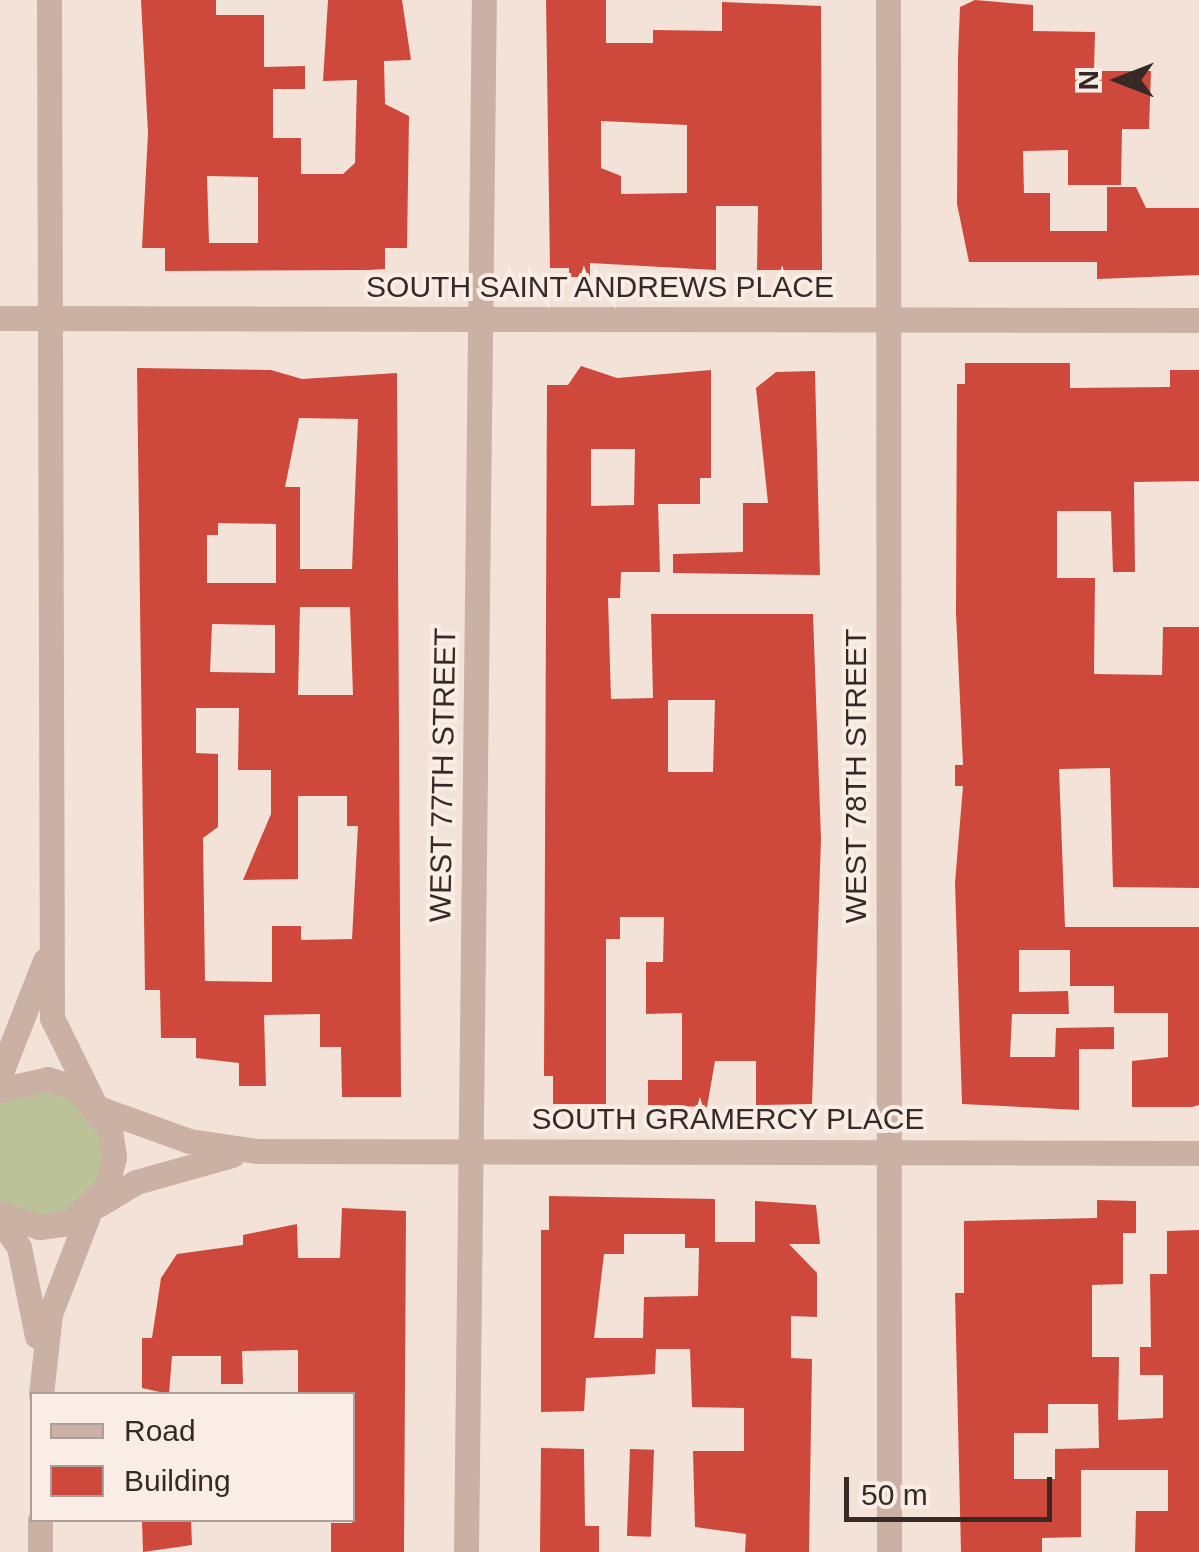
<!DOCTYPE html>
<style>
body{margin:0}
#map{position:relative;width:1199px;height:1552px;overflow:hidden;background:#f3e2d8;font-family:Arial,sans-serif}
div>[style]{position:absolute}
.green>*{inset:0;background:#bbc298}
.building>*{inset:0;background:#ce483c;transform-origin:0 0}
.minor>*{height:25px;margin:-12.5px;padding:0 12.5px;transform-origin:12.5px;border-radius:12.5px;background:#cbb0a4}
span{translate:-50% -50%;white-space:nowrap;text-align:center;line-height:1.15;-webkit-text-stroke:8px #faede5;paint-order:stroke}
.street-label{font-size:30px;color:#362926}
.legend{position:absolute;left:30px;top:1392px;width:325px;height:130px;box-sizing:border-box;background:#faede5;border:2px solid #ac9f99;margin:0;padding:12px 18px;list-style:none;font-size:30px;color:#362926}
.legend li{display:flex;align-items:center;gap:20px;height:50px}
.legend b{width:50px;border:2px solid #ac9f99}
.north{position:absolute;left:1069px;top:30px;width:100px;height:100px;-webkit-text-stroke:8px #faede5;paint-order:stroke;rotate:270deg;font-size:28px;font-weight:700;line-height:40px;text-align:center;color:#362926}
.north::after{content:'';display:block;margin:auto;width:35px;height:45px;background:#362926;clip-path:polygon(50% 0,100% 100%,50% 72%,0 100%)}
.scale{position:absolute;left:844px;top:1477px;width:208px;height:45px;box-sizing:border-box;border:5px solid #362926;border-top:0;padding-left:12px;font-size:30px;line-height:35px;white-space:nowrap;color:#362926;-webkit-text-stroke:8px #faede5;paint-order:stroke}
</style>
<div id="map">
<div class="green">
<i style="clip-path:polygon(50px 1086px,94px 1112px,108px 1157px,87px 1203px,41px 1223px,0 1206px,0 1099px)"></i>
</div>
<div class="building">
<i style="clip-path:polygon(evenodd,141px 0,216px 0,216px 15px,264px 15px,264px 67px,305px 66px,305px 89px,273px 89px,273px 138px,301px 138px,301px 174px,343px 174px,355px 163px,357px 80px,323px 81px,328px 0,402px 0,411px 60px,384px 61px,385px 104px,409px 116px,407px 248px,385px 248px,385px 269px,368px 270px,165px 271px,165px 248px,142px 248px,148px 133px,141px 0,207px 176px,258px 177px,258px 243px,209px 243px,207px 176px)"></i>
<i style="clip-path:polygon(evenodd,546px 0,606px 0,606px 43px,653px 43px,653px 30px,722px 31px,722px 2px,821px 6px,822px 270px,757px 270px,758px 206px,716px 206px,716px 270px,590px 263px,590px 277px,569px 277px,569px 268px,550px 268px,546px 0,601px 121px,687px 125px,687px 193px,621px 194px,621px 176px,601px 168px,601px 121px)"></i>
<i style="clip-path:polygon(975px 0,1033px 5px,1033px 31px,1095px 32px,1094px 71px,1151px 71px,1149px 129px,1122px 129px,1121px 185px,1068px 185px,1068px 150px,1023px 151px,1024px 193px,1050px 193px,1050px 231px,1107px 231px,1107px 187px,1136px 187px,1146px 208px,1199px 208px,1199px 275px,1097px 279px,1097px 262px,969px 262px,957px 204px,958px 57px,960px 7px)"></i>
<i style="clip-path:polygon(965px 363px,1070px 363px,1070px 388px,1170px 387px,1170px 370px,1199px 370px,1199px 481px,1134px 482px,1135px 572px,1113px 572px,1111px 511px,1057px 511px,1057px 578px,1095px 578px,1094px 674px,1162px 675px,1163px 627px,1199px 627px,1199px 888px,1113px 887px,1110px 768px,1059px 769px,1065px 927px,1199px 927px,1199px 1105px,1192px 1107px,1132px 1107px,1132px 1061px,1168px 1057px,1168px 1013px,1114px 1013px,1114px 986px,1070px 986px,1070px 950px,1019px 950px,1019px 992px,1068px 991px,1069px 1014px,1012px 1014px,1010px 1057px,1055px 1057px,1056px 1028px,1114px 1027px,1114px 1049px,1079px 1049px,1079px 1110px,962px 1104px,955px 883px,963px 786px,955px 786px,955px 765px,963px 765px,956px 613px,957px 384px,965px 384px)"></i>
<i style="clip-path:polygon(evenodd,581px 366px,617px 378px,711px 370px,711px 478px,700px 478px,700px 504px,658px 504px,660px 572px,621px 572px,620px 598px,608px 598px,611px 699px,653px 698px,651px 614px,813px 614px,821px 839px,812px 1104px,756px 1105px,756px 1061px,715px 1061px,707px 1107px,648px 1105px,648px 1080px,682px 1080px,682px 1013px,646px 1014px,646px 962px,663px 962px,664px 917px,620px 917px,620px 939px,606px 939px,606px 1104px,553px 1104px,553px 1076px,544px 1076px,547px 385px,568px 385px,581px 366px,591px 449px,635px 449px,634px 505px,591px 506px,591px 449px,581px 366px,668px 700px,715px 700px,713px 772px,668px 772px,668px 700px)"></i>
<i style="clip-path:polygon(evenodd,137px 368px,271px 370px,302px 379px,397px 373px,401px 1097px,342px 1097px,341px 1047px,320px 1047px,320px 1014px,264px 1015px,266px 1086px,239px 1086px,239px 1063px,196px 1058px,196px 1038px,161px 1038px,160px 990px,145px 990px,137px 368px,299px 418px,358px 419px,352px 569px,300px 569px,300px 487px,285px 487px,299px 418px,137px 368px,218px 523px,276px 524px,276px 583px,207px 583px,207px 535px,218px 535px,218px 523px,137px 368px,300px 607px,350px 607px,353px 695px,298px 695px,300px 607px,137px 368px,212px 624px,275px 625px,275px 673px,210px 672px,212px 624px,137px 368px,196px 708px,239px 708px,238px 770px,271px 770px,271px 814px,243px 880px,298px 879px,298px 796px,347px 796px,347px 826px,358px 826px,352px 939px,301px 940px,301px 926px,272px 926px,272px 982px,205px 981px,203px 838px,218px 827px,218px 754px,196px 753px,196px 708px)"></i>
<i style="clip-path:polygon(815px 371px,820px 575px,673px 573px,673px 554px,743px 552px,743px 503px,768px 503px,756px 388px,776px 372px)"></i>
<i style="clip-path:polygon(evenodd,549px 1196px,715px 1199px,715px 1242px,755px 1242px,755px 1201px,816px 1205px,820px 1244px,789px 1244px,817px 1273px,817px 1317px,791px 1316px,791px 1358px,812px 1359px,809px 1552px,745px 1552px,746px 1534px,695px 1527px,693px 1451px,744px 1451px,744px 1408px,692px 1407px,690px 1349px,656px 1349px,655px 1374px,586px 1378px,584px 1411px,541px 1412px,541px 1230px,549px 1230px,549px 1196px,624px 1234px,685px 1234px,685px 1248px,699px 1248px,698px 1296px,644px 1297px,643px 1338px,594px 1338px,604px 1254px,624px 1254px,624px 1234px)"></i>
<i style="clip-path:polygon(evenodd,1097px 1200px,1136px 1201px,1136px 1233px,1123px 1233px,1123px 1284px,1092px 1285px,1092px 1357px,1119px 1357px,1118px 1420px,1163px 1418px,1163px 1375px,1140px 1375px,1140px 1347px,1151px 1347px,1150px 1274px,1167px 1274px,1167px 1231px,1199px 1230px,1199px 1552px,1135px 1552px,1136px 1511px,1168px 1511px,1168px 1470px,1081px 1470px,1081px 1537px,1042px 1538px,1042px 1552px,961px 1552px,955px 1293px,964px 1293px,964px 1221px,1097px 1218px,1097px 1200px,1048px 1404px,1098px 1404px,1099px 1448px,1055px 1449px,1055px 1479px,1014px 1479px,1014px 1433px,1048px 1433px,1048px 1404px)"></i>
<i style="clip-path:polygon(342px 1208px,406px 1211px,404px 1552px,331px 1552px,331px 1523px,352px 1523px,352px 1394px,298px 1394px,298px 1350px,242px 1351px,243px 1384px,221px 1384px,221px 1356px,172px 1356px,169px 1394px,142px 1388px,142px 1338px,152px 1338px,161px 1278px,177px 1254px,243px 1245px,243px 1235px,297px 1224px,298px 1258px,340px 1258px)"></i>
<i style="clip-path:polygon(541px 1448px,584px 1449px,585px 1526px,599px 1526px,599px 1552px,540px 1552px)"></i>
<i style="left:630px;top:1449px;width:24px;height:87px;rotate:2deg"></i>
<i style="clip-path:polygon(142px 1520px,191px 1520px,192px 1545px,143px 1552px)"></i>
</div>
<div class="minor">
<i style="left:49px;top:0;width:1018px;rotate:89.83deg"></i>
<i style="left:52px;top:1018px;width:97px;rotate:63.7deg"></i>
<i style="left:888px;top:0;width:1552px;rotate:89.96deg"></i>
<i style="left:0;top:318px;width:1199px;rotate:0.1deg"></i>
<i style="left:0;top:1075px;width:123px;rotate:-68.6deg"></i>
<i style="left:0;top:1090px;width:49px;rotate:-12.9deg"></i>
<i style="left:48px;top:1079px;width:31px;rotate:19deg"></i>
<i style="left:77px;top:1089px;width:52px;rotate:50.5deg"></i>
<i style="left:110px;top:1129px;width:28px;rotate:82deg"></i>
<i style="left:114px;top:1157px;width:32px;rotate:104deg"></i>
<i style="left:106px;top:1188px;width:51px;rotate:136.6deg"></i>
<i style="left:69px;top:1223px;width:30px;rotate:172deg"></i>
<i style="left:39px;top:1227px;width:41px;rotate:-160.3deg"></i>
<i style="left:98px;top:1108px;width:97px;rotate:19.9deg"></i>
<i style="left:189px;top:1141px;width:69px;rotate:8.4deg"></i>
<i style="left:257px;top:1151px;width:942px;rotate:0.12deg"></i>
<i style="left:98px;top:1205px;width:44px;rotate:-31.2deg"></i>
<i style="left:136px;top:1182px;width:100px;rotate:-15.7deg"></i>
<i style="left:0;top:1220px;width:33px;rotate:55deg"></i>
<i style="left:19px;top:1247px;width:91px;rotate:78.6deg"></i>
<i style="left:41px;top:1394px;width:81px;rotate:-83.6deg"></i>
<i style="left:50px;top:1314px;width:108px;rotate:-68.9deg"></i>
<i style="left:40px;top:1552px;width:32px;rotate:-90deg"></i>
<i style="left:466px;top:1552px;width:1552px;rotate:-89.34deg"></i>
</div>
<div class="street-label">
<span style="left:600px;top:287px">SOUTH SAINT ANDREWS PLACE</span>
<span style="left:443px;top:775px;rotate:-89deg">WEST 77TH STREET</span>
<span style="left:856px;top:776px;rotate:-90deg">WEST 78TH STREET</span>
<span style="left:728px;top:1119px">SOUTH GRAMERCY PLACE</span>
</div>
<ul class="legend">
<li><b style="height:12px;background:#cbb0a4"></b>Road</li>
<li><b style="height:28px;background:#ce483c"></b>Building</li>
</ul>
<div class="north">N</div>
<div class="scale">50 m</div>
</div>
